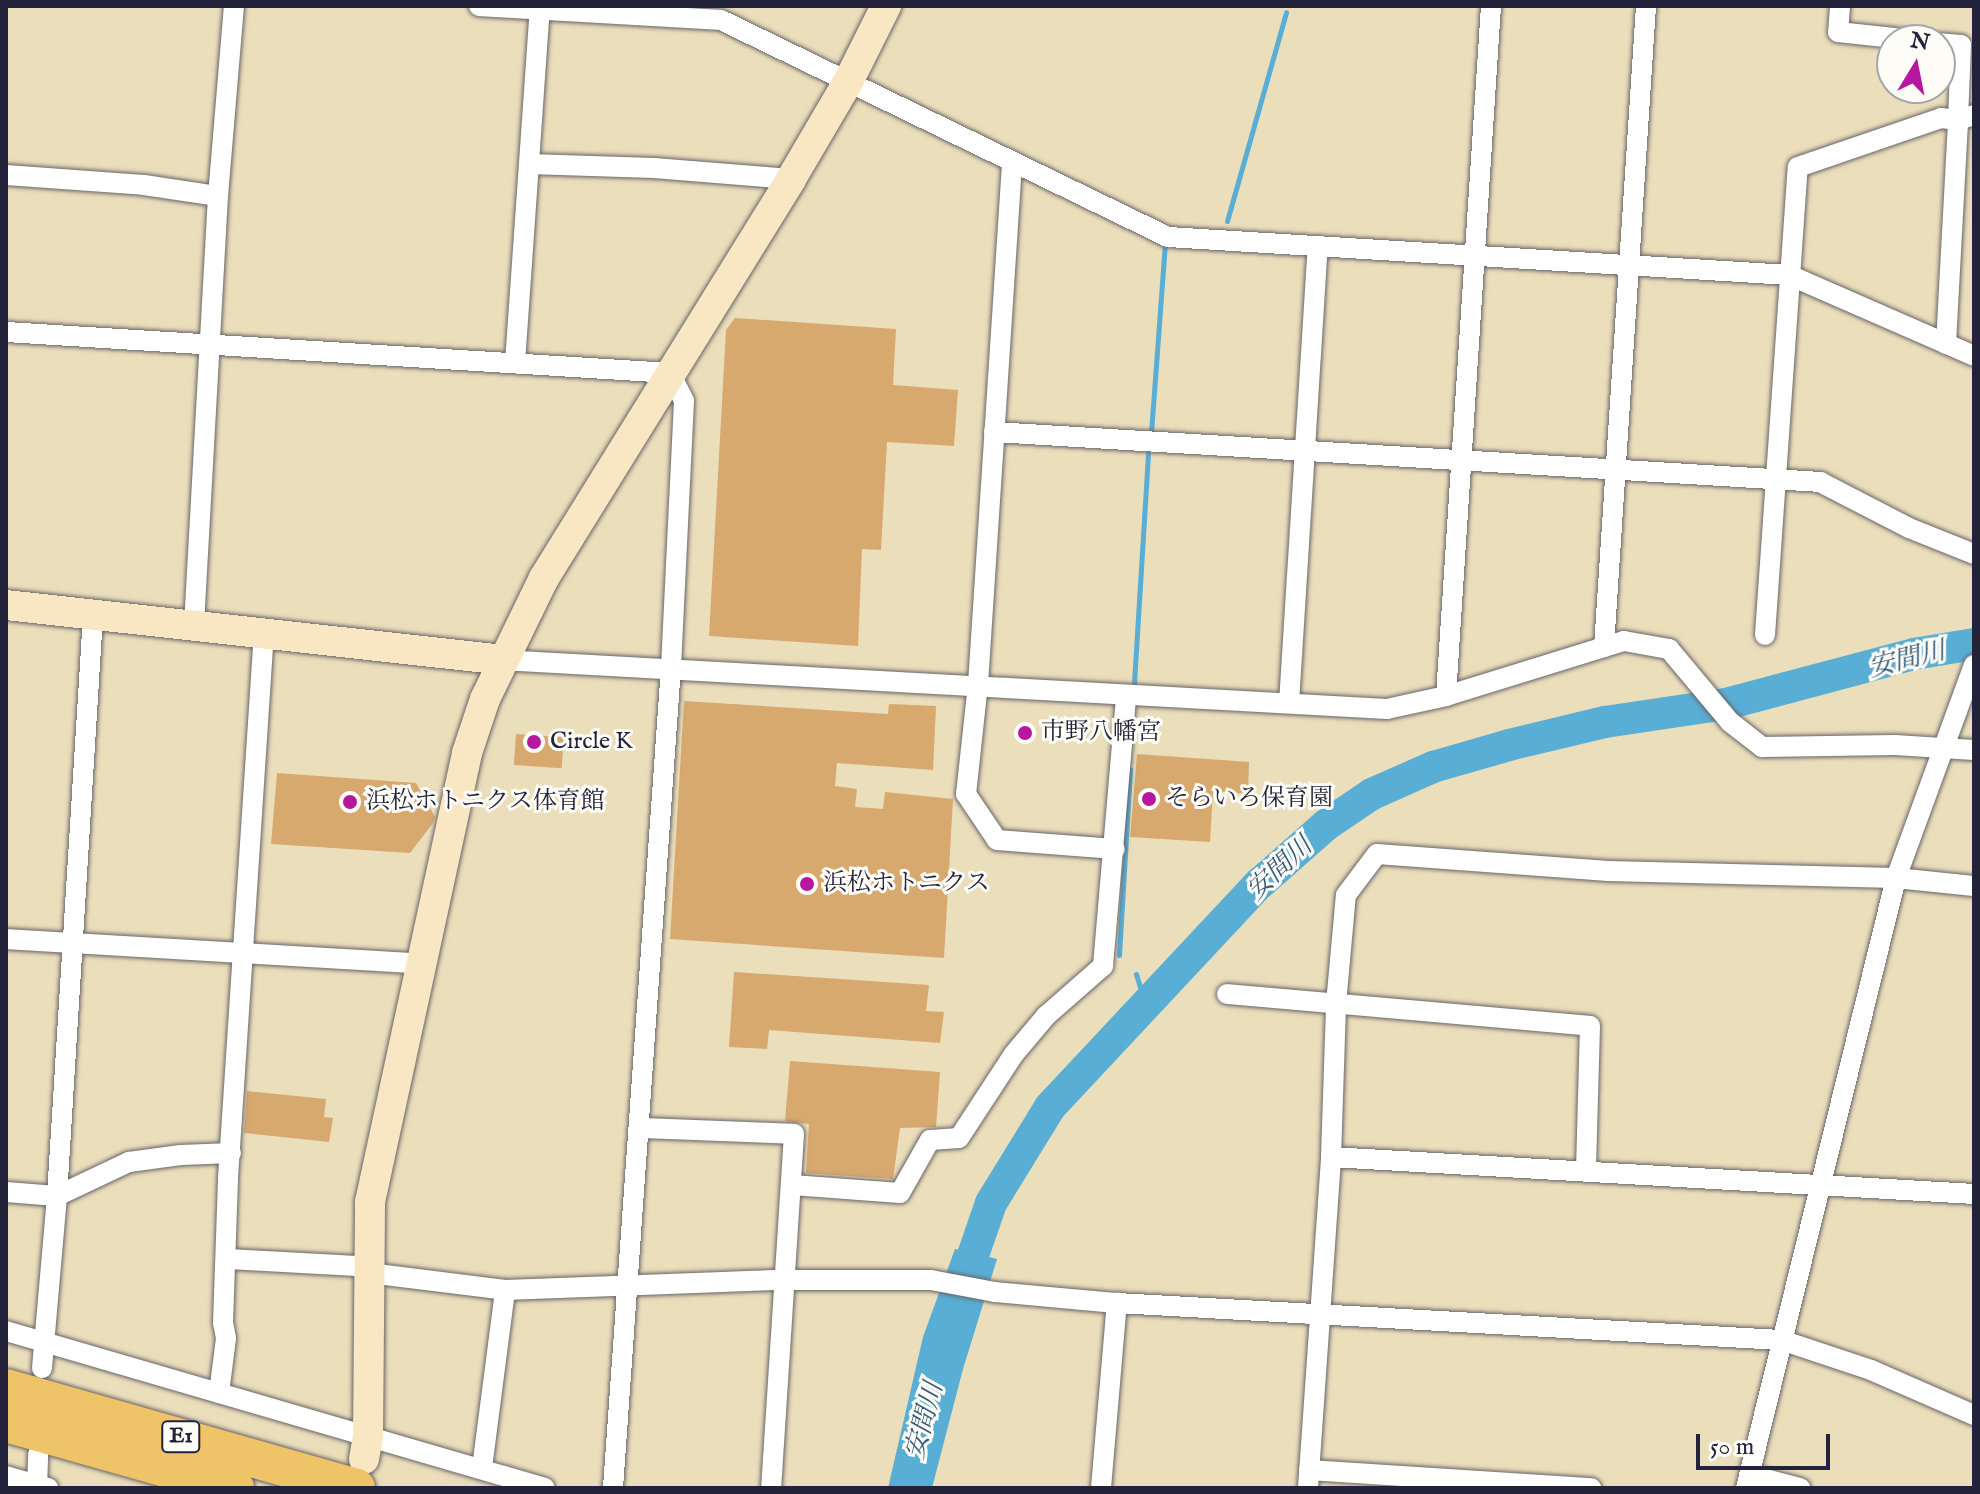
<!DOCTYPE html>
<meta charset="utf-8">
<style>
body{margin:0}
#map{position:relative;width:1980px;height:1494px;overflow:hidden;background:#ebdebb;font-family:"IM FELL English","Noto Serif JP",serif}
div>[style]{position:absolute}
.water>*{inset:0;background:#59aed5}
.stream>*{height:5px;margin:-2.5px;padding:0 2.5px;transform-origin:2.5px;border-radius:2.5px;background:#59aed5}
.river>*{height:32px;margin:-16px;padding:0 16px;transform-origin:16px;border-radius:16px;background:#59aed5}
.building>*{inset:0;background:#d7a96f;transform-origin:0 0}
.roads{filter:drop-shadow(0 0 2px #686468) drop-shadow(0 0 2px #686468)}
.street>*{height:20px;margin:-10px;padding:0 10px;transform-origin:10px;border-radius:10px;background:#fff}
.secondary>*{height:30px;margin:-15px;padding:0 15px;transform-origin:15px;border-radius:15px;background:#f9e7c3}
.highway>*{height:38px;margin:-19px;padding:0 19px;transform-origin:19px;border-radius:19px;background:#efc469}
.dots>*{width:22px;height:22px;translate:-50% -50%;box-sizing:border-box;border:4px solid #fdfcf7;border-radius:50%}
span{translate:-50% -50%;white-space:nowrap;text-align:center;line-height:1.15;-webkit-text-stroke:6px #fdfcf7;paint-order:stroke}
.shield-label span{padding:2px 6px;background:#fdfcf7;border:2px solid;border-radius:6px;-webkit-text-stroke-width:0}
.shield-label{font-size:22px;color:#22223b;font-weight:700}
.poi-label{font-size:24px;color:#22223b}
.left{translate:0 -50%;text-align:left}
.water-label{font-size:26px;color:#385a79;font-style:italic}
.frame{position:absolute;inset:0;border:8px solid #22223b;pointer-events:none}
.north{position:absolute;left:1876px;top:24px;width:80px;height:80px;box-sizing:border-box;background:#fdfcf7;border:2px solid #a5a5ac;border-radius:50%;rotate:10deg;font-size:22px;font-weight:700;line-height:32px;text-align:center;color:#22223b}
.north::after{content:'';display:block;margin:auto;width:28px;height:36px;background:#b5179e;clip-path:polygon(50% 0,100% 100%,50% 72%,0 100%)}
.scale{position:absolute;left:1696px;top:1434px;width:134px;height:36px;box-sizing:border-box;border:4px solid #22223b;border-top:0;padding-left:10px;font-size:24px;line-height:28px;white-space:nowrap;color:#22223b;-webkit-text-stroke:6px #fdfcf7;paint-order:stroke}
</style>
<div id="map">
<div class="water">
<i style="clip-path:polygon(955px 1249px,997px 1259px,963px 1369px,932px 1488px,888px 1488px,923px 1337px)"></i>
</div>
<div class="stream">
<i style="left:1227px;top:221px;width:217px;rotate:-74.2deg"></i>
<i style="left:1151px;top:433px;width:190px;rotate:-85.8deg"></i>
<i style="left:1134px;top:683px;width:230px;rotate:-86.5deg"></i>
<i style="left:1119px;top:955px;width:186px;rotate:-86.6deg"></i>
<i style="left:1136px;top:974px;width:34px;rotate:73deg"></i>
</div>
<div class="river">
<i style="left:960px;top:1293px;width:95px;rotate:-71deg"></i>
<i style="left:991px;top:1203px;width:113px;rotate:-58.4deg"></i>
<i style="left:1050px;top:1107px;width:306px;rotate:-46.9deg"></i>
<i style="left:1259px;top:884px;width:89px;rotate:-41.4deg"></i>
<i style="left:1326px;top:825px;width:55px;rotate:-34deg"></i>
<i style="left:1372px;top:794px;width:67px;rotate:-23.9deg"></i>
<i style="left:1433px;top:767px;width:79px;rotate:-16.1deg"></i>
<i style="left:1509px;top:745px;width:99px;rotate:-13.5deg"></i>
<i style="left:1605px;top:722px;width:122px;rotate:-8.5deg"></i>
<i style="left:1726px;top:704px;width:195px;rotate:-14.9deg"></i>
<i style="left:1914px;top:654px;width:61px;rotate:-9.5deg"></i>
</div>
<div class="building">
<i style="clip-path:polygon(735px 318px,896px 329px,893px 385px,958px 390px,954px 446px,887px 442px,881px 550px,862px 549px,858px 646px,709px 636px,726px 330px)"></i>
<i style="clip-path:polygon(684px 701px,888px 714px,889px 704px,936px 706px,933px 770px,837px 763px,835px 786px,857px 789px,855px 807px,883px 809px,885px 792px,953px 799px,944px 958px,670px 939px)"></i>
<i style="left:516px;top:734px;width:48px;height:31px;rotate:4deg"></i>
<i style="clip-path:polygon(1137px 754px,1249px 762px,1248px 794px,1213px 791px,1210px 842px,1130px 837px)"></i>
<i style="clip-path:polygon(277px 773px,416px 783px,435px 817px,433px 823px,410px 853px,271px 844px)"></i>
<i style="clip-path:polygon(734px 972px,929px 985px,926px 1011px,944px 1012px,940px 1043px,769px 1030px,767px 1049px,729px 1047px)"></i>
<i style="clip-path:polygon(790px 1061px,940px 1072px,936px 1127px,900px 1128px,893px 1179px,806px 1173px,809px 1124px,785px 1121px)"></i>
<i style="clip-path:polygon(247px 1091px,326px 1099px,324px 1117px,333px 1118px,329px 1142px,244px 1133px)"></i>
</div>
<div class="roads">
<div class="street">
<i style="left:479px;top:6px;width:242px;rotate:3.3deg"></i>
<i style="left:721px;top:20px;width:497px;rotate:25.9deg"></i>
<i style="left:1168px;top:237px;width:622px;rotate:3.5deg"></i>
<i style="left:1789px;top:275px;width:202px;rotate:23.6deg"></i>
<i style="left:1840px;top:6px;width:26px;rotate:94deg"></i>
<i style="left:1838px;top:32px;width:75px;rotate:6.1deg"></i>
<i style="left:529px;top:164px;width:125px;rotate:1.8deg"></i>
<i style="left:654px;top:168px;width:137px;rotate:4.6deg"></i>
<i style="left:1012px;top:164px;width:521px;rotate:93.74deg"></i>
<i style="left:978px;top:684px;width:111px;rotate:96.2deg"></i>
<i style="left:966px;top:794px;width:55px;rotate:56deg"></i>
<i style="left:997px;top:840px;width:118px;rotate:4.4deg"></i>
<i style="left:6px;top:175px;width:138px;rotate:4.1deg"></i>
<i style="left:144px;top:185px;width:75px;rotate:8.5deg"></i>
<i style="left:6px;top:332px;width:665px;rotate:3.53deg"></i>
<i style="left:670px;top:373px;width:31px;rotate:63deg"></i>
<i style="left:684px;top:401px;width:266px;rotate:92.8deg"></i>
<i style="left:671px;top:667px;width:823px;rotate:94.04deg"></i>
<i style="left:1946px;top:344px;width:224px;rotate:-86.9deg"></i>
<i style="left:1958px;top:120px;width:17px;rotate:-17deg"></i>
<i style="left:515px;top:363px;width:358px;rotate:-86deg"></i>
<i style="left:994px;top:432px;width:828px;rotate:3.46deg"></i>
<i style="left:1820px;top:482px;width:100px;rotate:27.3deg"></i>
<i style="left:1909px;top:528px;width:70px;rotate:21.8deg"></i>
<i style="left:194px;top:625px;width:430px;rotate:-86.8deg"></i>
<i style="left:218px;top:196px;width:191px;rotate:-85.2deg"></i>
<i style="left:1765px;top:635px;width:469px;rotate:-86deg"></i>
<i style="left:1798px;top:167px;width:151px;rotate:-18.9deg"></i>
<i style="left:1941px;top:118px;width:17px;rotate:7deg"></i>
<i style="left:1958px;top:120px;width:75px;rotate:-87.7deg"></i>
<i style="left:1961px;top:45px;width:21px;rotate:-175deg"></i>
<i style="left:1604px;top:647px;width:642px;rotate:-86.25deg"></i>
<i style="left:501px;top:660px;width:887px;rotate:3.17deg"></i>
<i style="left:1387px;top:709px;width:60px;rotate:-12.4deg"></i>
<i style="left:1446px;top:696px;width:186px;rotate:-17.2deg"></i>
<i style="left:1624px;top:641px;width:46px;rotate:10.1deg"></i>
<i style="left:1669px;top:649px;width:95px;rotate:50.1deg"></i>
<i style="left:1730px;top:722px;width:41px;rotate:38deg"></i>
<i style="left:1762px;top:747px;width:133px;rotate:-0.9deg"></i>
<i style="left:1895px;top:745px;width:79px;rotate:3.6deg"></i>
<i style="left:1446px;top:696px;width:691px;rotate:-86.27deg"></i>
<i style="left:1289px;top:703px;width:457px;rotate:-86.4deg"></i>
<i style="left:6px;top:939px;width:417px;rotate:3.4deg"></i>
<i style="left:1227px;top:994px;width:364px;rotate:5deg"></i>
<i style="left:1590px;top:1026px;width:144px;rotate:91.6deg"></i>
<i style="left:640px;top:1128px;width:154px;rotate:2.2deg"></i>
<i style="left:794px;top:1134px;width:355px;rotate:93.7deg"></i>
<i style="left:1331px;top:1157px;width:644px;rotate:3.29deg"></i>
<i style="left:792px;top:1185px;width:108px;rotate:4.2deg"></i>
<i style="left:900px;top:1193px;width:61px;rotate:-60.5deg"></i>
<i style="left:930px;top:1140px;width:29px;rotate:-4deg"></i>
<i style="left:959px;top:1138px;width:100px;rotate:-56.8deg"></i>
<i style="left:1014px;top:1054px;width:50px;rotate:-49.9deg"></i>
<i style="left:1046px;top:1016px;width:76px;rotate:-41.3deg"></i>
<i style="left:1103px;top:966px;width:272px;rotate:-85.1deg"></i>
<i style="left:6px;top:1192px;width:51px;rotate:4.5deg"></i>
<i style="left:57px;top:1196px;width:80px;rotate:-25.3deg"></i>
<i style="left:129px;top:1162px;width:52px;rotate:-7.7deg"></i>
<i style="left:181px;top:1155px;width:50px;rotate:-2.3deg"></i>
<i style="left:228px;top:1259px;width:129px;rotate:3.1deg"></i>
<i style="left:357px;top:1266px;width:14px;rotate:30deg"></i>
<i style="left:369px;top:1273px;width:137px;rotate:7.1deg"></i>
<i style="left:505px;top:1290px;width:277px;rotate:-2.1deg"></i>
<i style="left:782px;top:1280px;width:149px"></i>
<i style="left:931px;top:1280px;width:65px;rotate:10.6deg"></i>
<i style="left:995px;top:1292px;width:122px;rotate:5.2deg"></i>
<i style="left:1117px;top:1303px;width:665px;rotate:3.19deg"></i>
<i style="left:1781px;top:1340px;width:95px;rotate:18.4deg"></i>
<i style="left:1871px;top:1370px;width:112px;rotate:23.6deg"></i>
<i style="left:6px;top:1331px;width:561px;rotate:16.24deg"></i>
<i style="left:42px;top:1368px;width:173px;rotate:-85deg"></i>
<i style="left:57px;top:1196px;width:581px;rotate:-86.45deg"></i>
<i style="left:219px;top:1393px;width:55px;rotate:-82.7deg"></i>
<i style="left:226px;top:1338px;width:15px;rotate:-101deg"></i>
<i style="left:223px;top:1323px;width:145px;rotate:-88deg"></i>
<i style="left:228px;top:1178px;width:548px;rotate:-86.23deg"></i>
<i style="left:482px;top:1468px;width:179px;rotate:-82.6deg"></i>
<i style="left:1309px;top:1470px;width:283px;rotate:3.7deg"></i>
<i style="left:1750px;top:1475px;width:52px;rotate:14.6deg"></i>
<i style="left:6px;top:1476px;width:44px;rotate:15.9deg"></i>
<i style="left:37px;top:1488px;width:34px;rotate:-88deg"></i>
<i style="left:1101px;top:1488px;width:186px;rotate:-85.1deg"></i>
<i style="left:1308px;top:1488px;width:332px;rotate:-86deg"></i>
<i style="left:1331px;top:1157px;width:153px;rotate:-88.1deg"></i>
<i style="left:1336px;top:1004px;width:109px;rotate:-84.8deg"></i>
<i style="left:1346px;top:895px;width:51px;rotate:-52.9deg"></i>
<i style="left:1377px;top:854px;width:232px;rotate:4.2deg"></i>
<i style="left:1608px;top:871px;width:288px;rotate:1.4deg"></i>
<i style="left:1896px;top:878px;width:78px;rotate:5.9deg"></i>
<i style="left:1746px;top:1488px;width:628px;rotate:-76.18deg"></i>
<i style="left:1896px;top:878px;width:227px;rotate:-69.9deg"></i>
</div>
<div class="secondary">
<i style="left:6px;top:605px;width:498px;rotate:6.3deg"></i>
<i style="left:364px;top:1459px;width:22px;rotate:-80deg"></i>
<i style="left:368px;top:1437px;width:235px;rotate:-89.5deg"></i>
<i style="left:370px;top:1202px;width:459px;rotate:-77.8deg"></i>
<i style="left:467px;top:753px;width:57px;rotate:-71.6deg"></i>
<i style="left:485px;top:699px;width:135px;rotate:-64deg"></i>
<i style="left:544px;top:578px;width:469px;rotate:-58.2deg"></i>
<i style="left:791px;top:179px;width:115px;rotate:-59.6deg"></i>
<i style="left:849px;top:80px;width:83px;rotate:-63.4deg"></i>
</div>
<div class="highway">
<i style="left:6px;top:1388px;width:364px;rotate:15.9deg"></i>
<i style="left:6px;top:1423px;width:238px;rotate:15.8deg"></i>
</div>
</div>
<div class="dots">
<i style="left:1025px;top:733px;background:#b5179e"></i>
<i style="left:534px;top:742px;background:#b5179e"></i>
<i style="left:1149px;top:799px;background:#b5179e"></i>
<i style="left:350px;top:802px;background:#b5179e"></i>
<i style="left:807px;top:884px;background:#b5179e"></i>
</div>
<div class="shield-label">
<span style="left:181px;top:1437px">E1</span>
</div>
<div class="poi-label">
<span class="left" style="left:1041px;top:733px">市野八幡宮</span>
<span class="left" style="left:550px;top:742px">Circle K</span>
<span class="left" style="left:1165px;top:799px">そらいろ保育園</span>
<span class="left" style="left:366px;top:802px">浜松ホトニクス体育館</span>
<span class="left" style="left:823px;top:884px">浜松ホトニクス</span>
</div>
<div class="water-label">
<span style="left:1907px;top:660px;rotate:-14deg">安間川</span>
<span style="left:1280px;top:869px;rotate:-43deg">安間川</span>
<span style="left:925px;top:1421px;rotate:-75deg">安間川</span>
</div>
<div class="frame"></div>
<div class="north">N</div>
<div class="scale">50 m</div>
</div>
